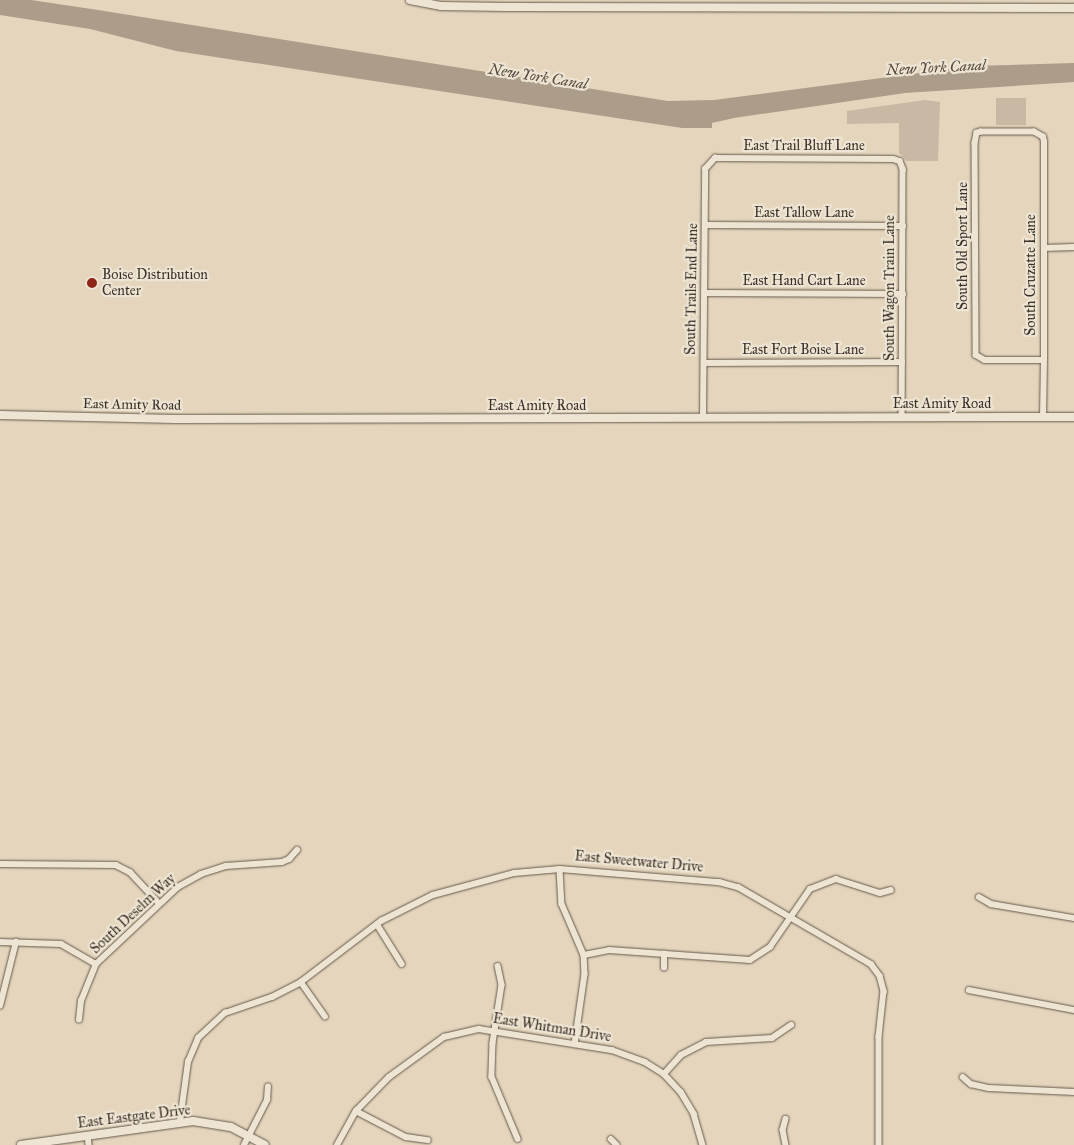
<!DOCTYPE html>
<style>
body{margin:0}
#map{position:relative;width:1074px;height:1145px;overflow:hidden;background:#e4d5bc;font-family:"IM FELL Great Primer",serif}
div>[style]{position:absolute}
.green>*{inset:0;background:#c7b9a3;transform-origin:0 0}
.water>*{inset:0;background:#ab9d89}
.roads{filter:drop-shadow(0 0 1px #65594c) drop-shadow(0 0 1px #65594c)}
.minor>*{height:5.5px;margin:-2.75px;padding:0 2.75px;transform-origin:2.75px;border-radius:2.75px;background:#ede4d3}
.tertiary>*{height:8px;margin:-4px;padding:0 4px;transform-origin:4px;border-radius:4px;background:#ede4d3}
.dots>*{width:14px;height:14px;translate:-50% -50%;box-sizing:border-box;border:2px solid #ede4d3;border-radius:50%}
span{translate:-50% -50%;white-space:nowrap;text-align:center;line-height:1.15;-webkit-text-stroke:4.5px #ede4d3;paint-order:stroke}
.street-label{font-size:14px;color:#3b3027}
.poi-label{font-size:14px;color:#3b3027}
.left{translate:0 -50%;text-align:left}
.water-label{font-size:15px;color:#574b40;font-style:italic}
</style>
<div id="map">
<div class="green">
<i style="left:1026px;top:98px;width:27px;height:30px;rotate:90deg"></i>
<i style="clip-path:polygon(925px 100px,940px 102px,938px 161px,907px 161px,899px 153px,899px 123px,847px 124px,847px 111px)"></i>
</div>
<div class="water">
<i style="clip-path:polygon(0 0,31px 0,98px 10px,668px 101px,714px 100px,972px 66px,1074px 63px,1074px 82px,905px 93px,734px 118px,712px 123px,712px 128px,682px 128px,176px 51px,90px 29px,0 15px)"></i>
</div>
<div class="roads">
<div class="minor">
<i style="left:705px;top:225px;width:198px;rotate:0.3deg"></i>
<i style="left:1044px;top:248px;width:30px;rotate:-2deg"></i>
<i style="left:705px;top:293px;width:198px;rotate:0.3deg"></i>
<i style="left:704px;top:363px;width:198px;rotate:-0.3deg"></i>
<i style="left:703px;top:417px;width:248px;rotate:-89.5deg"></i>
<i style="left:705px;top:169px;width:15px;rotate:-48deg"></i>
<i style="left:715px;top:158px;width:178px;rotate:0.3deg"></i>
<i style="left:893px;top:159px;width:7px;rotate:16deg"></i>
<i style="left:900px;top:161px;width:9px;rotate:69deg"></i>
<i style="left:903px;top:169px;width:247px;rotate:90.2deg"></i>
<i style="left:1043px;top:417px;width:57px;rotate:-89deg"></i>
<i style="left:1044px;top:360px;width:218px;rotate:-90deg"></i>
<i style="left:1044px;top:142px;width:5px;rotate:-101deg"></i>
<i style="left:1043px;top:137px;width:10px;rotate:-151deg"></i>
<i style="left:1034px;top:132px;width:53px;rotate:180deg"></i>
<i style="left:981px;top:132px;width:4px;rotate:166deg"></i>
<i style="left:977px;top:133px;width:10px;rotate:101deg"></i>
<i style="left:975px;top:143px;width:212px;rotate:89.7deg"></i>
<i style="left:976px;top:355px;width:10px;rotate:29deg"></i>
<i style="left:985px;top:360px;width:59px"></i>
<i style="left:0;top:864px;width:116px;rotate:0.5deg"></i>
<i style="left:116px;top:865px;width:16px;rotate:27deg"></i>
<i style="left:130px;top:872px;width:42px;rotate:46.9deg"></i>
<i style="left:560px;top:869px;width:35px;rotate:87deg"></i>
<i style="left:562px;top:904px;width:56px;rotate:66.7deg"></i>
<i style="left:584px;top:955px;width:19px;rotate:87deg"></i>
<i style="left:585px;top:974px;width:71px;rotate:98.1deg"></i>
<i style="left:979px;top:897px;width:14px;rotate:30deg"></i>
<i style="left:991px;top:904px;width:84px;rotate:9.6deg"></i>
<i style="left:377px;top:924px;width:47px;rotate:58deg"></i>
<i style="left:0;top:942px;width:61px;rotate:1.9deg"></i>
<i style="left:61px;top:944px;width:40px;rotate:29.7deg"></i>
<i style="left:584px;top:955px;width:25px;rotate:-11deg"></i>
<i style="left:609px;top:950px;width:141px;rotate:4.1deg"></i>
<i style="left:750px;top:960px;width:24px;rotate:-33deg"></i>
<i style="left:770px;top:947px;width:70px;rotate:-55.4deg"></i>
<i style="left:810px;top:889px;width:28px;rotate:-21deg"></i>
<i style="left:836px;top:879px;width:46px;rotate:17.7deg"></i>
<i style="left:880px;top:893px;width:11px;rotate:-15deg"></i>
<i style="left:498px;top:966px;width:19px;rotate:78deg"></i>
<i style="left:502px;top:985px;width:59px;rotate:98.8deg"></i>
<i style="left:493px;top:1043px;width:34px;rotate:92deg"></i>
<i style="left:492px;top:1077px;width:67px;rotate:67.2deg"></i>
<i style="left:664px;top:968px;width:14px;rotate:-90deg"></i>
<i style="left:301px;top:982px;width:42px;rotate:54.8deg"></i>
<i style="left:969px;top:990px;width:107px;rotate:10.8deg"></i>
<i style="left:0;top:1006px;width:66px;rotate:-76deg"></i>
<i style="left:79px;top:1020px;width:19px;rotate:-84deg"></i>
<i style="left:81px;top:1001px;width:40px;rotate:-68deg"></i>
<i style="left:96px;top:964px;width:112px;rotate:-43.2deg"></i>
<i style="left:178px;top:887px;width:26px;rotate:-29deg"></i>
<i style="left:201px;top:874px;width:26px;rotate:-18deg"></i>
<i style="left:226px;top:866px;width:56px;rotate:-4.1deg"></i>
<i style="left:282px;top:862px;width:8px;rotate:-23deg"></i>
<i style="left:289px;top:859px;width:12px;rotate:-48deg"></i>
<i style="left:664px;top:1074px;width:25px;rotate:-48deg"></i>
<i style="left:681px;top:1055px;width:28px;rotate:-27deg"></i>
<i style="left:706px;top:1042px;width:66px;rotate:-3.5deg"></i>
<i style="left:772px;top:1038px;width:23px;rotate:-34deg"></i>
<i style="left:963px;top:1077px;width:11px;rotate:41deg"></i>
<i style="left:971px;top:1084px;width:18px;rotate:13deg"></i>
<i style="left:989px;top:1088px;width:85px;rotate:2.7deg"></i>
<i style="left:356px;top:1111px;width:56px;rotate:27.5deg"></i>
<i style="left:406px;top:1137px;width:22px;rotate:8deg"></i>
<i style="left:786px;top:1119px;width:11px;rotate:105deg"></i>
<i style="left:783px;top:1130px;width:15px;rotate:79deg"></i>
<i style="left:180px;top:1121px;width:60px;rotate:-82.3deg"></i>
<i style="left:188px;top:1062px;width:26px;rotate:-67deg"></i>
<i style="left:198px;top:1038px;width:37px;rotate:-43deg"></i>
<i style="left:225px;top:1013px;width:50px;rotate:-18.8deg"></i>
<i style="left:272px;top:997px;width:33px;rotate:-27deg"></i>
<i style="left:301px;top:982px;width:101px;rotate:-37.3deg"></i>
<i style="left:381px;top:921px;width:58px;rotate:-26.6deg"></i>
<i style="left:433px;top:895px;width:84px;rotate:-15.2deg"></i>
<i style="left:514px;top:873px;width:46px;rotate:-5deg"></i>
<i style="left:560px;top:869px;width:160px;rotate:4.7deg"></i>
<i style="left:719px;top:882px;width:20px;rotate:15deg"></i>
<i style="left:738px;top:887px;width:154px;rotate:30.1deg"></i>
<i style="left:871px;top:964px;width:15px;rotate:53deg"></i>
<i style="left:880px;top:976px;width:16px;rotate:75deg"></i>
<i style="left:884px;top:991px;width:46px;rotate:96.2deg"></i>
<i style="left:879px;top:1037px;width:108px;rotate:90deg"></i>
<i style="left:88px;top:1135px;width:10px;rotate:84deg"></i>
<i style="left:611px;top:1139px;width:8px;rotate:45deg"></i>
<i style="left:244px;top:1145px;width:51px;rotate:-62.9deg"></i>
<i style="left:267px;top:1100px;width:13px;rotate:-86deg"></i>
<i style="left:337px;top:1145px;width:39px;rotate:-61deg"></i>
<i style="left:356px;top:1111px;width:47px;rotate:-45.9deg"></i>
<i style="left:389px;top:1077px;width:68px;rotate:-36deg"></i>
<i style="left:444px;top:1037px;width:36px;rotate:-13deg"></i>
<i style="left:479px;top:1029px;width:135px;rotate:9deg"></i>
<i style="left:612px;top:1050px;width:35px;rotate:20deg"></i>
<i style="left:645px;top:1062px;width:22px;rotate:32deg"></i>
<i style="left:664px;top:1074px;width:25px;rotate:47deg"></i>
<i style="left:681px;top:1092px;width:26px;rotate:59deg"></i>
<i style="left:694px;top:1114px;width:32px;rotate:74deg"></i>
</div>
<div class="tertiary">
<i style="left:410px;top:0;width:32px;rotate:11deg"></i>
<i style="left:441px;top:6px;width:65px;rotate:0.9deg"></i>
<i style="left:506px;top:7px;width:568px;rotate:0.1deg"></i>
<i style="left:0;top:415px;width:175px;rotate:1.3deg"></i>
<i style="left:175px;top:419px;width:899px;rotate:-0.13deg"></i>
<i style="left:21px;top:1145px;width:174px;rotate:-7.9deg"></i>
<i style="left:193px;top:1121px;width:38px;rotate:9deg"></i>
<i style="left:231px;top:1127px;width:38px;rotate:28deg"></i>
</div>
</div>
<div class="dots">
<i style="left:92px;top:283px;background:#8f2418"></i>
</div>
<div class="street-label">
<span style="left:804px;top:146px">East Trail Bluff Lane</span>
<span style="left:804px;top:213px">East Tallow Lane</span>
<span style="left:963px;top:246px;rotate:-90deg">South Old Sport Lane</span>
<span style="left:1031px;top:275px;rotate:-90deg">South Cruzatte Lane</span>
<span style="left:804px;top:281px">East Hand Cart Lane</span>
<span style="left:890px;top:288px;rotate:-90deg">South Wagon Train Lane</span>
<span style="left:692px;top:289px;rotate:-89deg">South Trails End Lane</span>
<span style="left:803px;top:350px">East Fort Boise Lane</span>
<span style="left:942px;top:404px">East Amity Road</span>
<span style="left:132px;top:405px;rotate:1deg">East Amity Road</span>
<span style="left:537px;top:406px">East Amity Road</span>
<span style="left:639px;top:862px;rotate:5deg">East Sweetwater Drive</span>
<span style="left:133px;top:914px;rotate:-43deg">South Deselm Way</span>
<span style="left:552px;top:1028px;rotate:9deg">East Whitman Drive</span>
<span style="left:134px;top:1117px;rotate:-7deg">East Eastgate Drive</span>
</div>
<div class="poi-label">
<span class="left" style="left:102px;top:283px">Boise Distribution<br>Center</span>
</div>
<div class="water-label">
<span style="left:936px;top:68px;rotate:-3deg">New York Canal</span>
<span style="left:538px;top:77px;rotate:9deg">New York Canal</span>
</div>
</div>
